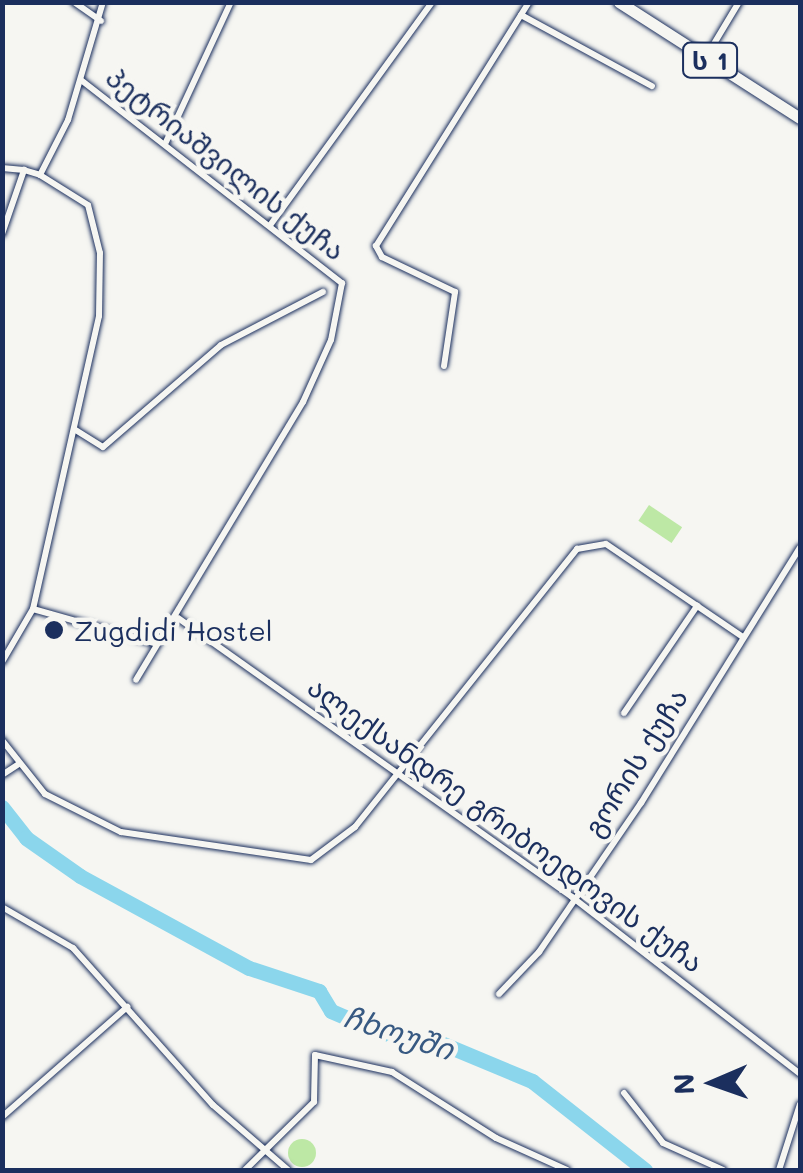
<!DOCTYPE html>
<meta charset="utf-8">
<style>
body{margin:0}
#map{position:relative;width:803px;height:1173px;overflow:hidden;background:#f6f6f2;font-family:Mali,"Noto Sans Georgian",sans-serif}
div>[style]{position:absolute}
.green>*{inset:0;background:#bde8a5;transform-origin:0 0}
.round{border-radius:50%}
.river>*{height:15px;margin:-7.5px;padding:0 7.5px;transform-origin:7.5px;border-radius:7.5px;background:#8bd6ec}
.roads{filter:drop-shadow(0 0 2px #1b2f5e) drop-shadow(0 0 2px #1b2f5e)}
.minor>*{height:6px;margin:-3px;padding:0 3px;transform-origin:3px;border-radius:3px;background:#f6f6f2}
.trunk>*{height:11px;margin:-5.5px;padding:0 5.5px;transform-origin:5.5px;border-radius:5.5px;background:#f6f6f2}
.dots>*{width:28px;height:28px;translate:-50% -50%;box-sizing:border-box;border:5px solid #f6f6f2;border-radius:50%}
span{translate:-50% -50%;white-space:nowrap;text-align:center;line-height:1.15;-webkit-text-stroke:9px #f6f6f2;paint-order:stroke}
.shield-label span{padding:2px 8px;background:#f6f6f2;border:2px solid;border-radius:8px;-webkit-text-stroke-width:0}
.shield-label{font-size:25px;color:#1b2f5e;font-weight:700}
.street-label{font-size:28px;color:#1b2f5e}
.poi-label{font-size:28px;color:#1b2f5e}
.left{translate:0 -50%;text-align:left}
.water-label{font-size:30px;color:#375982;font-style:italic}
.frame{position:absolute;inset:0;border:5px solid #1b2f5e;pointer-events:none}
.north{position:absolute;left:663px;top:1033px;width:100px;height:100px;-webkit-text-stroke:8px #f6f6f2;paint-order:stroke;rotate:268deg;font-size:28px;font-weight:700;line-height:40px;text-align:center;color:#1b2f5e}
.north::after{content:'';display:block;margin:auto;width:35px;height:45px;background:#1b2f5e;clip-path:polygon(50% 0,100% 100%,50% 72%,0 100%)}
</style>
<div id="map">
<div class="green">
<i style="left:649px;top:505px;width:40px;height:19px;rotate:34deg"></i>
<i class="round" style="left:288px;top:1139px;width:28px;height:28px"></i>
</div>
<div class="river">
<i style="left:2px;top:807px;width:39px;rotate:52deg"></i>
<i style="left:26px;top:838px;width:66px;rotate:35.1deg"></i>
<i style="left:80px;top:876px;width:192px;rotate:28.6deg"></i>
<i style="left:249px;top:968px;width:74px;rotate:18.2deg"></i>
<i style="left:319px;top:991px;width:23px;rotate:59deg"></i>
<i style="left:331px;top:1011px;width:61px;rotate:23.2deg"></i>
<i style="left:387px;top:1035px;width:49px;rotate:7deg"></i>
<i style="left:436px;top:1041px;width:104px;rotate:22.6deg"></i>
<i style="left:532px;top:1081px;width:144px;rotate:38.2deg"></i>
</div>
<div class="roads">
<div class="minor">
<i style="left:74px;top:2px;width:33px;rotate:35deg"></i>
<i style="left:521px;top:15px;width:149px;rotate:28.5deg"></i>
<i style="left:706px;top:57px;width:64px;rotate:-59deg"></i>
<i style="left:81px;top:80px;width:331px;rotate:37.9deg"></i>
<i style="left:342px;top:283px;width:58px;rotate:100.9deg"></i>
<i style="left:331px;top:340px;width:68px;rotate:114.3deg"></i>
<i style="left:303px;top:402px;width:324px;rotate:121deg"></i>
<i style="left:166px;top:142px;width:154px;rotate:-65.1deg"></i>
<i style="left:2px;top:168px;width:22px;rotate:5deg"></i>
<i style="left:271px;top:224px;width:274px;rotate:-54deg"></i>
<i style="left:2px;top:234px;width:68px;rotate:-71deg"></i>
<i style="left:24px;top:170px;width:17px;rotate:17deg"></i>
<i style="left:444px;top:366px;width:75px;rotate:-81.5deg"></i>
<i style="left:455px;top:292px;width:81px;rotate:-154.4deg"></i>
<i style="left:382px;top:257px;width:13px;rotate:-119deg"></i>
<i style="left:376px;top:246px;width:288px;rotate:-57.9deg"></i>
<i style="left:74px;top:429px;width:34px;rotate:32deg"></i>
<i style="left:103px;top:447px;width:156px;rotate:-40.8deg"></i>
<i style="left:221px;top:345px;width:115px;rotate:-27.5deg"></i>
<i style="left:33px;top:609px;width:126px;rotate:15.7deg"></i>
<i style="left:178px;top:618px;width:483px;rotate:35.3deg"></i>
<i style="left:572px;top:897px;width:289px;rotate:37.8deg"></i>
<i style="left:2px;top:662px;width:61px;rotate:-59.7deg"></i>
<i style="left:33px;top:609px;width:300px;rotate:-77.3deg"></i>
<i style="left:99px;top:316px;width:63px;rotate:-89.1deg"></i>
<i style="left:100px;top:253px;width:49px;rotate:-104deg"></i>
<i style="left:88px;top:205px;width:57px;rotate:-148deg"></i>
<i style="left:40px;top:175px;width:62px;rotate:-63deg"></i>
<i style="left:68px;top:120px;width:123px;rotate:-73.5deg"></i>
<i style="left:624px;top:713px;width:130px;rotate:-55.7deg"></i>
<i style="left:2px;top:740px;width:69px;rotate:51.5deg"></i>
<i style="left:45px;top:794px;width:85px;rotate:26.6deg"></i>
<i style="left:121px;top:832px;width:192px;rotate:8.4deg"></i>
<i style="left:311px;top:860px;width:55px;rotate:-36.9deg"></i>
<i style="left:355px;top:827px;width:356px;rotate:-51.4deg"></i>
<i style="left:577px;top:549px;width:29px;rotate:-10deg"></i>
<i style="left:606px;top:544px;width:166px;rotate:34.2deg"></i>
<i style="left:2px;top:775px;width:20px;rotate:-33deg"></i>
<i style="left:2px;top:907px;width:82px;rotate:30deg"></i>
<i style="left:73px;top:948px;width:210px;rotate:48.3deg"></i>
<i style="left:213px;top:1105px;width:99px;rotate:40.9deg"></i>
<i style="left:499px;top:994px;width:58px;rotate:-46.4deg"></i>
<i style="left:539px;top:952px;width:181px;rotate:-55.6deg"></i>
<i style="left:641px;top:803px;width:301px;rotate:-58.1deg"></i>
<i style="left:624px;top:1093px;width:63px;rotate:52deg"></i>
<i style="left:663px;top:1143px;width:66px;rotate:24.2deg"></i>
<i style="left:2px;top:1117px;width:167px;rotate:-41.3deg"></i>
<i style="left:245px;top:1170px;width:97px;rotate:-44.6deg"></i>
<i style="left:314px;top:1102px;width:47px;rotate:-88.8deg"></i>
<i style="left:315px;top:1055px;width:79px;rotate:12.4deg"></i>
<i style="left:392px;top:1072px;width:123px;rotate:32.4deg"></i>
<i style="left:496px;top:1138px;width:78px;rotate:24.3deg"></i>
<i style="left:779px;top:1170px;width:69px;rotate:-72.3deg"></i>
</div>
<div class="trunk">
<i style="left:619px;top:2px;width:215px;rotate:32.7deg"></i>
</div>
</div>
<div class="dots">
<i style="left:54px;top:630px;background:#1b2f5e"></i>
</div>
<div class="shield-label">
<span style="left:710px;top:60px">ს 1</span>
</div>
<div class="street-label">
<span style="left:226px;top:163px;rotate:38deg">პეტრიაშვილის ქუჩა</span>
<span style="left:635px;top:762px;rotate:-58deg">გორის ქუჩა</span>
<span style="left:506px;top:824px;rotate:36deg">ალექსანდრე გრიბოედოვის ქუჩა</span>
</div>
<div class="poi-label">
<span class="left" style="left:74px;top:630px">Zugdidi Hostel</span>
</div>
<div class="water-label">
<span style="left:399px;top:1032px;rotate:18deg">ჩხოუში</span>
</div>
<div class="frame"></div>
<div class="north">N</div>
</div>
